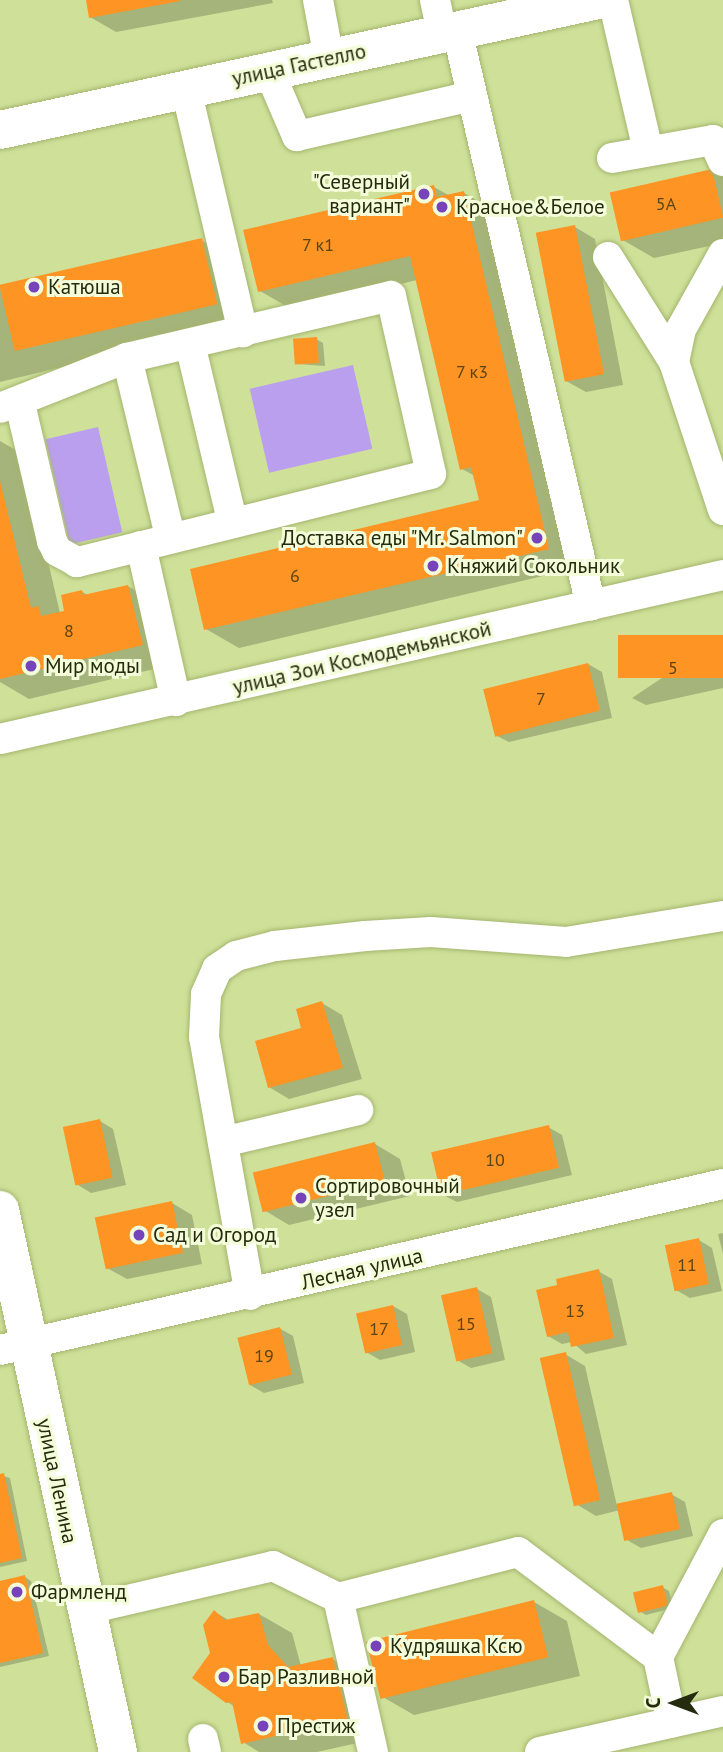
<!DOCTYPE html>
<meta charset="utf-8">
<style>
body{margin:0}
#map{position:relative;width:723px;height:1752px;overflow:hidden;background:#cfe199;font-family:"PT Sans",sans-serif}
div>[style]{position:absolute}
.green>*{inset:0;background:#bb9fef;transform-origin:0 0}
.shadow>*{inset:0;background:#0003}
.building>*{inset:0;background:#fe9423;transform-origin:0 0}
.roads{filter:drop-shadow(0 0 2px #a4b56f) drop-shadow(0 0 2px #a4b56f)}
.minor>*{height:30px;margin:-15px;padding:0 15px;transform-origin:15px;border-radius:15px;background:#fff}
.major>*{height:38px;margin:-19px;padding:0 19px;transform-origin:19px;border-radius:19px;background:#fff}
.dots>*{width:19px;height:19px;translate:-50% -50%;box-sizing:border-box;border:4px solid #f3fdda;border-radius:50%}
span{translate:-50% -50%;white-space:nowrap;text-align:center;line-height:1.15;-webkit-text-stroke:6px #f3fdda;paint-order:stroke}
.number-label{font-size:18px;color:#5b4513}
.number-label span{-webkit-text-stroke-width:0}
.street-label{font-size:21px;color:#252b0e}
.poi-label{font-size:21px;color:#252b0e}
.right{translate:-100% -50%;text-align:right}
.left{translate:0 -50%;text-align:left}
.north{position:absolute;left:639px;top:1668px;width:70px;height:70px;-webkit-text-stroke:5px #f3fdda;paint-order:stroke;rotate:270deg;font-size:19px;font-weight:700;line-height:28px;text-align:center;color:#252b0e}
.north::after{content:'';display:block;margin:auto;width:24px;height:32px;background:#252b0e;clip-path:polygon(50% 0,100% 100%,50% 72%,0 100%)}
</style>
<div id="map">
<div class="green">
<i style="left:353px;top:365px;width:86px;height:106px;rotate:77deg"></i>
<i style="left:98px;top:427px;width:108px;height:54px;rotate:77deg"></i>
</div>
<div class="shadow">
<i style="clip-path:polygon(87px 0,272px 0,273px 3px,116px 32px,90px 17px)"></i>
<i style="clip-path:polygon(712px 171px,723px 177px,723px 243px,654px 258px,621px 239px)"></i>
<i style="clip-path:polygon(434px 187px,450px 196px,464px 193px,497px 212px,581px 567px,239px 648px,206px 629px,481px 502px,475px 476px,462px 469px,417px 280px,293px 310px,260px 291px)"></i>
<i style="clip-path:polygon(575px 227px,595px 239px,623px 385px,586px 392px,566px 381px)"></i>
<i style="clip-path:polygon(201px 240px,234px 259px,249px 322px,0 382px,0 288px)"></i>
<i style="clip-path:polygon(316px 339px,323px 343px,325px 366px,297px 364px)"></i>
<i style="clip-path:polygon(0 441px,23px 454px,60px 613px,66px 612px,81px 591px,89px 596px,128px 586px,161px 606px,175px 664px,29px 699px,0 682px)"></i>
<i style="clip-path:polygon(723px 637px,723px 688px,646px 705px,632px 698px)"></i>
<i style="clip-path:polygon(588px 664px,602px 672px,612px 718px,509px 742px,495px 735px)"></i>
<i style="clip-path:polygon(322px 1003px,342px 1015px,362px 1079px,289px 1099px,269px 1087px)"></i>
<i style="clip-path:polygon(100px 1121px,113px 1129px,126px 1185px,91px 1193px,78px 1185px)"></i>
<i style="clip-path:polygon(548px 1127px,562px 1135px,572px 1175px,457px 1202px,443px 1195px)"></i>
<i style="clip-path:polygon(375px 1144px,400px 1159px,410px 1196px,289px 1225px,264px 1210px)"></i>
<i style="clip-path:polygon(172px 1203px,192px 1215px,202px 1264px,127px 1279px,107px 1268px)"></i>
<i style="clip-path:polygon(723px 1233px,723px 1254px,718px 1234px)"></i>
<i style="clip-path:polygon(699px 1240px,712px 1248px,722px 1291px,690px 1298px,676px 1290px)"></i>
<i style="clip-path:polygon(598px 1271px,612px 1279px,627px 1345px,586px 1354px,572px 1342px,562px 1344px,548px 1336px,560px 1286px)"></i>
<i style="clip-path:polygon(477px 1289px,491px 1297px,505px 1360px,471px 1368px,457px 1360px)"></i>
<i style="clip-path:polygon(393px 1306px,407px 1314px,415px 1352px,380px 1360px,366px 1352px)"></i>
<i style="clip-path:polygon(279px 1328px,293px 1336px,304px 1383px,264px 1393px,250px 1385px)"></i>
<i style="clip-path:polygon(565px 1354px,585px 1366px,617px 1506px,671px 1494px,685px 1502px,693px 1536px,641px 1548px,627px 1540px,620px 1510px,596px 1516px,576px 1504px)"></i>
<i style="clip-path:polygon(0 1475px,10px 1478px,27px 1561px,0 1567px)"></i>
<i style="clip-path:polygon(25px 1577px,31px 1581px,49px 1656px,0 1667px,0 1583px)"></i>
<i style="clip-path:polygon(662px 1587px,669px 1591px,673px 1608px,646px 1615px,639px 1611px)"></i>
<i style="clip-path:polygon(534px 1602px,567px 1621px,580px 1676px,414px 1715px,381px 1696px)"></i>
<i style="clip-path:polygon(215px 1612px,230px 1621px,259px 1614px,292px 1633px,301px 1666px,332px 1659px,366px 1678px,380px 1738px,317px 1752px,259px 1752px,243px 1742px,234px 1706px,227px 1702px,212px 1653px)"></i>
</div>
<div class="building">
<i style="clip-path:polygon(86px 0,180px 0,180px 1px,89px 18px)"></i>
<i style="left:712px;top:169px;width:50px;height:105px;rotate:77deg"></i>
<i style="clip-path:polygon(434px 185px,437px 197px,464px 191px,549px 549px,204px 630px,190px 569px,479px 500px,471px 467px,460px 470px,410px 256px,258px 292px,243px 230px)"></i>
<i style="left:575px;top:225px;width:152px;height:40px;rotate:79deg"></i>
<i style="left:202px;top:238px;width:68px;height:208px;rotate:77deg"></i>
<i style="left:317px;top:337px;width:26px;height:24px;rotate:86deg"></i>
<i style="clip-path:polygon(0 481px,31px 608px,39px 606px,41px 616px,64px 611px,61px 595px,82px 590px,83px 595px,128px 585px,143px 645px,0 679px)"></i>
<i style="left:723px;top:635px;width:43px;height:105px;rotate:90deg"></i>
<i style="left:588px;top:663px;width:49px;height:108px;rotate:76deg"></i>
<i style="clip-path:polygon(322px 1001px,343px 1068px,268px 1088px,255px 1041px,301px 1028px,296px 1009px)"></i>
<i style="left:100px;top:1119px;width:60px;height:38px;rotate:78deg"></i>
<i style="left:549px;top:1125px;width:44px;height:121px;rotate:77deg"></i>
<i style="left:375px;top:1142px;width:41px;height:126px;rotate:76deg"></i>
<i style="left:172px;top:1201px;width:53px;height:79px;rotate:78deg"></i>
<i style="left:699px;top:1238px;width:47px;height:35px;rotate:78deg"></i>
<i style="clip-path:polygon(599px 1269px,614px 1338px,571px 1347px,568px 1332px,547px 1337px,536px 1290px,557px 1285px,556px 1279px)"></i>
<i style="left:477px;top:1287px;width:68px;height:37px;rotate:77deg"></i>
<i style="left:393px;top:1305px;width:41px;height:38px;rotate:77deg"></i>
<i style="left:280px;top:1327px;width:49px;height:44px;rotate:76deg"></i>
<i style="left:566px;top:1352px;width:152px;height:27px;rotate:77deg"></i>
<i style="clip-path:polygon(4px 1473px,22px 1558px,0 1563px,0 1474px)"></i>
<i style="left:672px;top:1492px;width:38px;height:57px;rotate:78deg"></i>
<i style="clip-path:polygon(25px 1575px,43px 1653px,0 1663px,0 1581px)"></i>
<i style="left:663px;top:1585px;width:21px;height:31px;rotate:76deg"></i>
<i style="left:534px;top:1600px;width:59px;height:173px;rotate:76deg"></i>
<i style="clip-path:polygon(214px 1610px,225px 1620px,259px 1613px,268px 1645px,288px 1667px,333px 1657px,348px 1719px,241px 1744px,232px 1702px,226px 1703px,192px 1678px,210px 1653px,203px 1625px)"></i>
</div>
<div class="roads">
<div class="minor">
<i style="left:318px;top:0;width:59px;rotate:79.3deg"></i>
<i style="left:435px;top:0;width:35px;rotate:78deg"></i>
<i style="left:613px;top:0;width:155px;rotate:76.9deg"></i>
<i style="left:457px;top:30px;width:591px;rotate:76.9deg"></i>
<i style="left:269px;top:71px;width:71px;rotate:66.7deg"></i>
<i style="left:297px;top:136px;width:179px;rotate:-12.9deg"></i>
<i style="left:186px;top:89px;width:250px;rotate:76.8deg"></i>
<i style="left:612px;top:158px;width:103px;rotate:-10.1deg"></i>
<i style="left:713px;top:140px;width:23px;rotate:65deg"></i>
<i style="left:723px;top:254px;width:86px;rotate:119.2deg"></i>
<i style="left:681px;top:329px;width:34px;rotate:102deg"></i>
<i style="left:674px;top:362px;width:156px;rotate:71.7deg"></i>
<i style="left:608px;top:257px;width:124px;rotate:57.8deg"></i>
<i style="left:190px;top:344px;width:181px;rotate:76.6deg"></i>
<i style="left:127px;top:358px;width:183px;rotate:76.4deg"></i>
<i style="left:0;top:408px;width:136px;rotate:-21.5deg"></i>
<i style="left:127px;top:358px;width:271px;rotate:-13.2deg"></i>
<i style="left:391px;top:296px;width:182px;rotate:77.3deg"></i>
<i style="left:431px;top:474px;width:365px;rotate:166deg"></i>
<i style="left:77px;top:562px;width:23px;rotate:-151deg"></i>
<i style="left:57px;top:551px;width:11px;rotate:-117deg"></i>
<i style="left:52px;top:541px;width:142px;rotate:-103.1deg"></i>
<i style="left:141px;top:546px;width:159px;rotate:77.3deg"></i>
<i style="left:0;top:739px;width:741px;rotate:-12.78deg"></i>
<i style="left:223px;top:1142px;width:139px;rotate:-13.3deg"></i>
<i style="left:250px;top:1295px;width:262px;rotate:-100.1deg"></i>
<i style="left:204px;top:1037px;width:43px;rotate:-87.3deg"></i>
<i style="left:206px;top:994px;width:27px;rotate:-66deg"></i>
<i style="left:217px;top:969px;width:23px;rotate:-34deg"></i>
<i style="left:236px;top:956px;width:40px;rotate:-14.4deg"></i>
<i style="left:275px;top:946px;width:91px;rotate:-6.3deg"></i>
<i style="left:365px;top:936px;width:66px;rotate:-3.5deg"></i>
<i style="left:431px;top:932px;width:135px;rotate:4.2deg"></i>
<i style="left:566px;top:942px;width:159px;rotate:-9.4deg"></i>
<i style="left:0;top:1350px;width:742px;rotate:-12.93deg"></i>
<i style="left:338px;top:1598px;width:158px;rotate:77.2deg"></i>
<i style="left:84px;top:1610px;width:194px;rotate:-13.1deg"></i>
<i style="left:273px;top:1566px;width:72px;rotate:26.2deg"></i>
<i style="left:338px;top:1598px;width:186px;rotate:-14.3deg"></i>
<i style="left:518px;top:1552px;width:175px;rotate:36.9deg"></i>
<i style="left:658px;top:1657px;width:139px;rotate:-62.1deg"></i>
<i style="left:658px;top:1657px;width:67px;rotate:78deg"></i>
<i style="left:203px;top:1739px;width:13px;rotate:77deg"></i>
<i style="left:540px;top:1752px;width:188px;rotate:-12.6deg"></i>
</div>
<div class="major">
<i style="left:0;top:130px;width:612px;rotate:-12.26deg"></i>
<i style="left:0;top:1210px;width:555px;rotate:77.72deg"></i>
</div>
</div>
<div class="dots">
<i style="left:424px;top:194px;background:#7643ba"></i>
<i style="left:442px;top:207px;background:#7643ba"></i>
<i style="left:34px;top:287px;background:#7643ba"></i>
<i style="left:537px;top:538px;background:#7643ba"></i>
<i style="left:433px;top:566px;background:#7643ba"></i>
<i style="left:31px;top:666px;background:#7643ba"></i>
<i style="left:301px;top:1198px;background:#7643ba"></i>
<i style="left:139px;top:1235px;background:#7643ba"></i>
<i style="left:17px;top:1592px;background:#7643ba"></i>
<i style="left:376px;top:1646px;background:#7643ba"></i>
<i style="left:224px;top:1677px;background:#7643ba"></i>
<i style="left:263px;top:1726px;background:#7643ba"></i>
</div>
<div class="number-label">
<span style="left:666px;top:204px">5А</span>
<span style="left:318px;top:245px">7 к1</span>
<span style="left:472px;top:372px">7 к3</span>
<span style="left:295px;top:576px">6</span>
<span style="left:69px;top:631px">8</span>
<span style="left:673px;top:668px">5</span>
<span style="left:541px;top:699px">7</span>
<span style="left:495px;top:1160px">10</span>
<span style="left:687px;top:1265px">11</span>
<span style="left:575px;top:1311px">13</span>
<span style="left:466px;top:1324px">15</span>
<span style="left:379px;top:1329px">17</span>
<span style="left:264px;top:1356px">19</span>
</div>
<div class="street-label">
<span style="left:299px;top:65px;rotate:-12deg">улица Гастелло</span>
<span style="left:362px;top:658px;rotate:-13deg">улица Зои Космодемьянской</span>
<span style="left:362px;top:1269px;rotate:-13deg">Лесная улица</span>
<span style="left:57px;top:1481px;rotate:78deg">улица Ленина</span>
</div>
<div class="poi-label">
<span class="right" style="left:410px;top:194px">"Северный<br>вариант"</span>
<span class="left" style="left:456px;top:207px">Красное&amp;Белое</span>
<span class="left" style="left:48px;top:287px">Катюша</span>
<span class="right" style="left:523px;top:538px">Доставка еды "Mr. Salmon"</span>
<span class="left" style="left:447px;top:566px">Княжий Сокольник</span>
<span class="left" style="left:45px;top:666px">Мир моды</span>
<span class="left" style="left:315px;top:1198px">Сортировочный<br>узел</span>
<span class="left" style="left:153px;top:1235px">Сад и Огород</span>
<span class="left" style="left:31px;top:1592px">Фармленд</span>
<span class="left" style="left:390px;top:1646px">Кудряшка Ксю</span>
<span class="left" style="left:238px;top:1677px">Бар Разливной</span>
<span class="left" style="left:277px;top:1726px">Престиж</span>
</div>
<div class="north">С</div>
</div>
